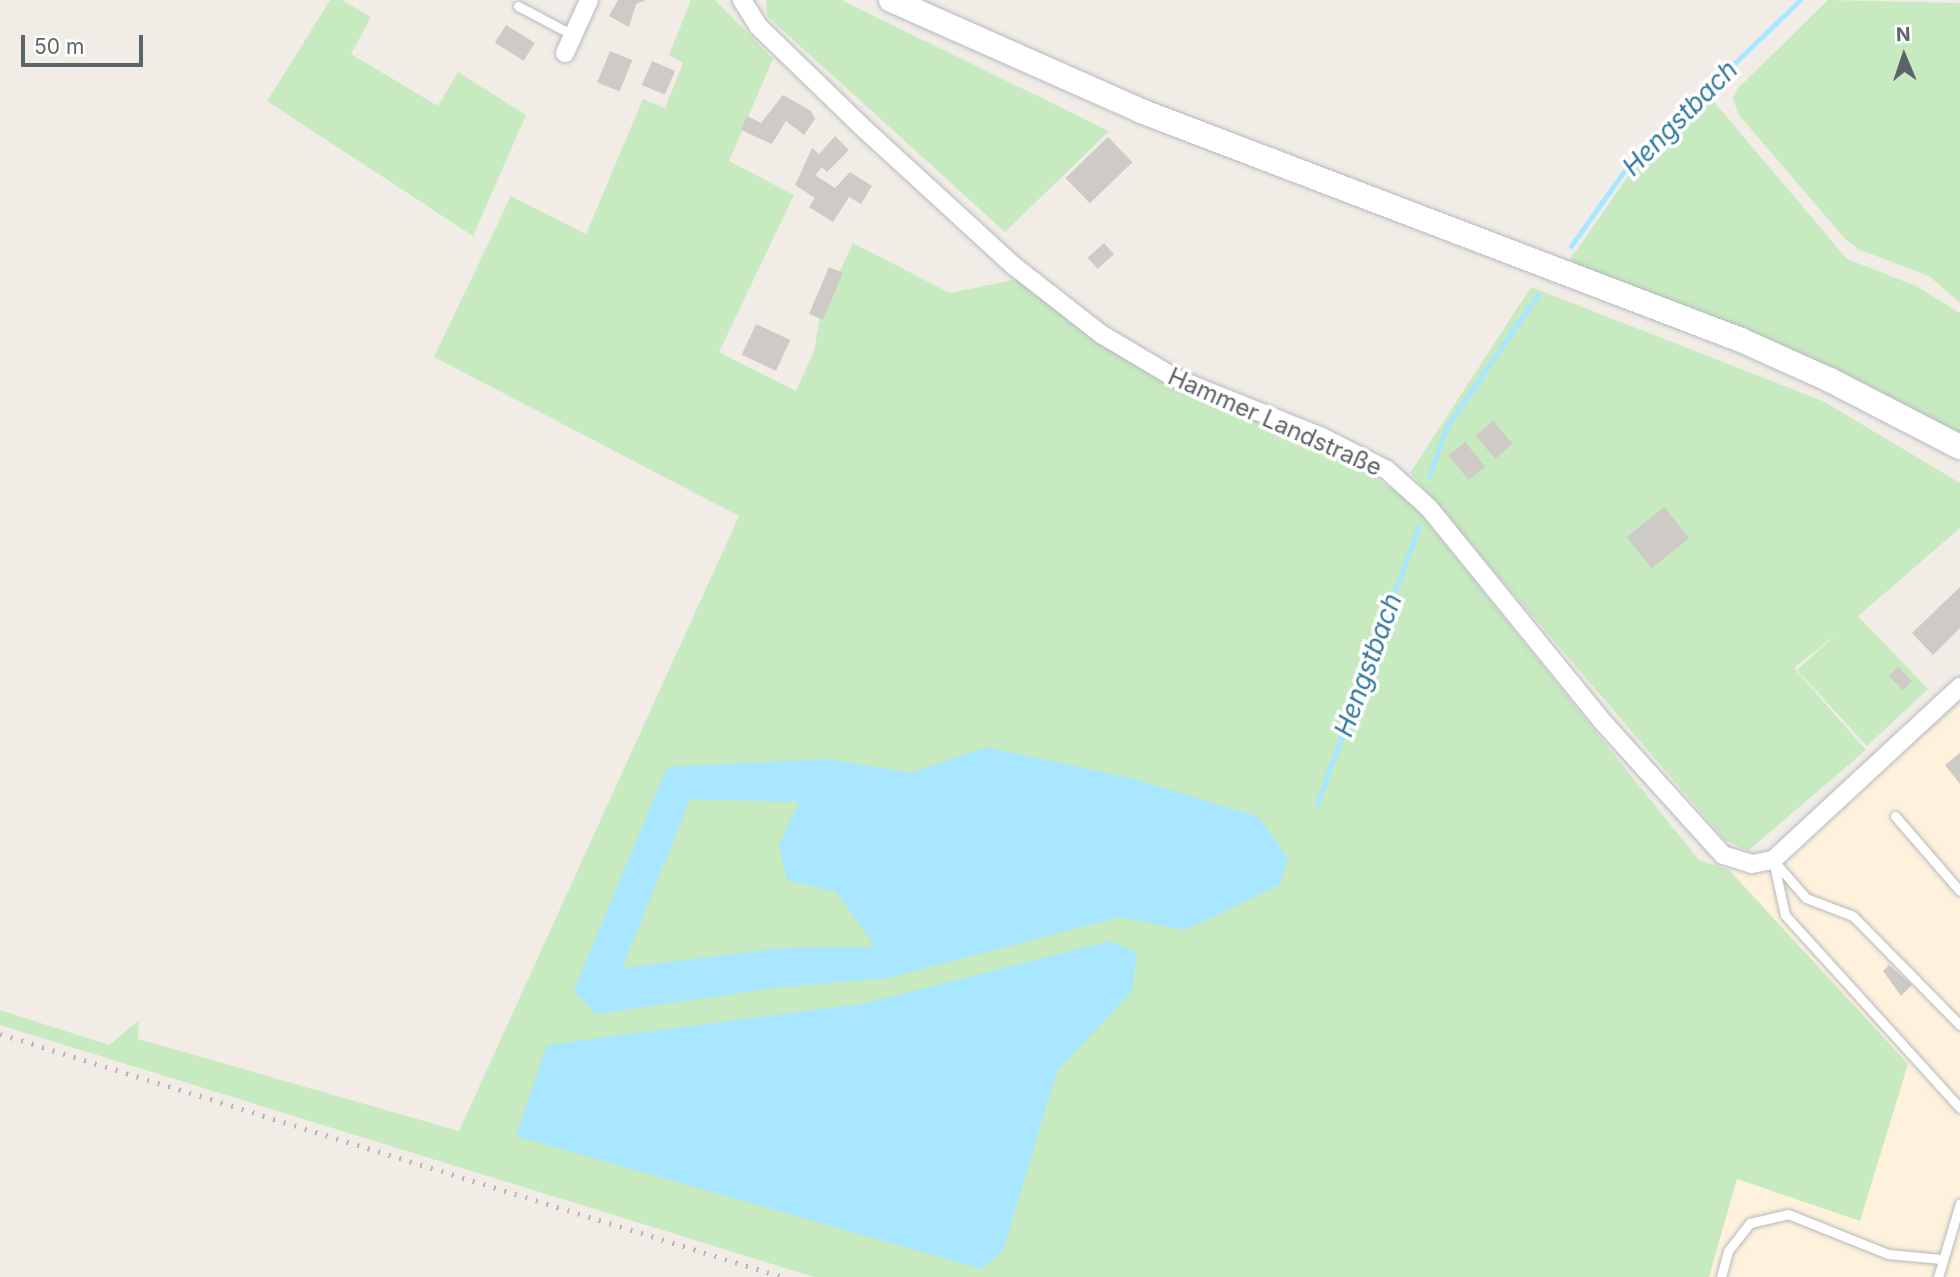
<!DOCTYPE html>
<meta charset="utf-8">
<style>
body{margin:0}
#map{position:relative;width:1960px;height:1277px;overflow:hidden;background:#f1ede6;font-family:Inter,sans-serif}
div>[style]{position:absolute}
.commercial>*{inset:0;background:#fff2dd}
.green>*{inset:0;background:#c7eac1}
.water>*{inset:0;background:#a8e7ff}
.stream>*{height:5px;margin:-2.5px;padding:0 2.5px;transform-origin:2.5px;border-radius:2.5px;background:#a8e7ff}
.building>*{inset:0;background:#cecac5;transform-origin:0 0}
.roads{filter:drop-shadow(0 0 2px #b6babe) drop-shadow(0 0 2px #b6babe)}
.service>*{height:9px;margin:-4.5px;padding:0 4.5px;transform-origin:4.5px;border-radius:4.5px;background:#fff}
.minor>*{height:18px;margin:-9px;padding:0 9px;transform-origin:9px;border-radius:9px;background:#fff}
.secondary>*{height:24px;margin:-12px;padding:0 12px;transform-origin:12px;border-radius:12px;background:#fff}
.rail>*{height:5px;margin-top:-2.5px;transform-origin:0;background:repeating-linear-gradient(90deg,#b5b6b7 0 2px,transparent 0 11px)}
span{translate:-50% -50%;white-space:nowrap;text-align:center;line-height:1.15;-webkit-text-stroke:7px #fff;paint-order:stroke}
.street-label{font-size:24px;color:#5d6468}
.water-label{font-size:26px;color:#33799f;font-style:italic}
.north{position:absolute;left:1869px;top:21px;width:70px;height:70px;-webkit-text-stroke:5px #fff;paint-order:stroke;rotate:358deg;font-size:19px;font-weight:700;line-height:28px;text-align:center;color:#5d6468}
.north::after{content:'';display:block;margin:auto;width:24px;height:32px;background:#5d6468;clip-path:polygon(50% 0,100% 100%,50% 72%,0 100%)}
.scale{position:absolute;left:21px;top:35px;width:122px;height:32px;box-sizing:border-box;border:4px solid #5d6468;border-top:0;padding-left:9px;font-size:21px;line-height:24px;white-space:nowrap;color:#5d6468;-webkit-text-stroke:5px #fff;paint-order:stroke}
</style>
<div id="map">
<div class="commercial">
<i style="clip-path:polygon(1960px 706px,1960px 1277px,1709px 1277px,1736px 1179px,1908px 1065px,1729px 870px,1760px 872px)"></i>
</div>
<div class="green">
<i style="clip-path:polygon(330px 0,342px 0,371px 17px,351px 54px,438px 106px,458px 72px,526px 115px,473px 236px,267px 101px)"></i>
<i style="clip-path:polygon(691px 0,715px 0,773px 59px,729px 161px,794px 195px,719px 352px,796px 391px,814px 351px,821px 311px,853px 243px,950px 293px,1021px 278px,1058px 309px,1355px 464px,1411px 502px,1699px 860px,1729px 870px,1908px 1064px,1860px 1221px,1737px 1179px,1709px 1277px,814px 1277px,0 1025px,0 1010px,109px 1045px,139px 1020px,138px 1039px,459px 1131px,739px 516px,434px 357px,511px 196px,586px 234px,643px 99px,665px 108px,683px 63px,669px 55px)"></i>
<i style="clip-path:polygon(766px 0,841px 0,1109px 131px,1005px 232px,767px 16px)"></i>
<i style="clip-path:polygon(1828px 0,1960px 3px,1960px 303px,1929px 276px,1858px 249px,1845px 239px,1738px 114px,1733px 98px,1738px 88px)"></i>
<i style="clip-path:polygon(1709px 96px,1847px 259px,1916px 286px,1960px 313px,1960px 433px,1729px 324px,1569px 261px,1633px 169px)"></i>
<i style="clip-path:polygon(1531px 287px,1823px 401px,1960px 483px,1960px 528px,1858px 616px,1928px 689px,1867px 746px,1797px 670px,1838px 633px,1794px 668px,1866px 750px,1748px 851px,1724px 839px,1410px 473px)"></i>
</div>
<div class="water">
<i style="clip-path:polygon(evenodd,986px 747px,1134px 779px,1259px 817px,1288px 858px,1279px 885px,1185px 930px,1119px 917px,888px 978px,782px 987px,595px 1014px,574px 990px,667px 767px,827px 759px,911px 773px,986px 747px,690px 799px,799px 802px,779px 845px,787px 880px,836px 892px,876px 947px,783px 948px,622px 968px,690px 799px)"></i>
<i style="clip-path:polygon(1110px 941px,1137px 953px,1132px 991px,1057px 1071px,1003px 1250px,982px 1269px,516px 1136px,547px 1045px,867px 1003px)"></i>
</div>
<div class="stream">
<i style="left:1571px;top:246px;width:97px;rotate:-54.7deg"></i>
<i style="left:1627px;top:167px;width:240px;rotate:-44deg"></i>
<i style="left:1429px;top:476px;width:53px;rotate:-70.2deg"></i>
<i style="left:1447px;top:426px;width:160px;rotate:-55.4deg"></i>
<i style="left:1317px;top:804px;width:296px;rotate:-69.9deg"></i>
</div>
<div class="building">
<i style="clip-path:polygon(618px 0,646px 0,636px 4px,629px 27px,609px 16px)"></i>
<i style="left:506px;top:25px;width:34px;height:21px;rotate:32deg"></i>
<i style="left:610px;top:51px;width:24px;height:34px;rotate:22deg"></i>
<i style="left:652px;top:61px;width:25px;height:26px;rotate:23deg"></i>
<i style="clip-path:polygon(783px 95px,811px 111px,815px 119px,804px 135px,786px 121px,772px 144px,741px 130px,747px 116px,761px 123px)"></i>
<i style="clip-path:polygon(835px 136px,849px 150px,827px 172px,822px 167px,815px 175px,835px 188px,850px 172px,872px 186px,861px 204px,849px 197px,833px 222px,809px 207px,815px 198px,795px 185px,812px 148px,819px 154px)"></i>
<i style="left:1108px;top:137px;width:35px;height:59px;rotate:46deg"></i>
<i style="left:1104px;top:243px;width:15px;height:22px;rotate:48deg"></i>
<i style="left:829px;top:267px;width:15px;height:51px;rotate:23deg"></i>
<i style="left:756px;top:324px;width:38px;height:34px;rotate:25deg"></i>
<i style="left:1493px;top:421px;width:30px;height:23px;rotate:49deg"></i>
<i style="left:1465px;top:442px;width:32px;height:21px;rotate:51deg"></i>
<i style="left:1664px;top:507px;width:40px;height:48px;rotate:51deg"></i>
<i style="clip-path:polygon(1960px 587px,1960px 628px,1933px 655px,1912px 633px)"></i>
<i style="left:1898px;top:667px;width:20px;height:13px;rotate:45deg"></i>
<i style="clip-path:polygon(1960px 753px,1960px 784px,1945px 765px)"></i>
<i style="clip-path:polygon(1889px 965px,1912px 985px,1901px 996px,1883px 971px)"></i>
</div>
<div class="roads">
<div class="service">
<i style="left:518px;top:6px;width:62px;rotate:27.8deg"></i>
<i style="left:1895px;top:816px;width:99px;rotate:49.1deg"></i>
<i style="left:1960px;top:1025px;width:153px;rotate:-134.5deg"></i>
<i style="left:1853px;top:916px;width:50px;rotate:-159deg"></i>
<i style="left:1806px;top:898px;width:50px;rotate:-131deg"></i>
<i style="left:1773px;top:860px;width:56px;rotate:77.7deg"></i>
<i style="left:1785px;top:915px;width:261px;rotate:47.8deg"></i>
<i style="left:1721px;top:1277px;width:27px;rotate:-75deg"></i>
<i style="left:1728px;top:1251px;width:36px;rotate:-52deg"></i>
<i style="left:1750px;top:1223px;width:39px;rotate:-13deg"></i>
<i style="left:1788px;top:1214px;width:108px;rotate:21.8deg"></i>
<i style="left:1888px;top:1254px;width:53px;rotate:5.4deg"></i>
<i style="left:1938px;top:1277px;width:77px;rotate:-73.4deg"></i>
</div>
<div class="minor">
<i style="left:742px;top:0;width:31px;rotate:58deg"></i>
<i style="left:758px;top:26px;width:142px;rotate:44.1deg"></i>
<i style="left:860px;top:125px;width:209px;rotate:42.5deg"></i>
<i style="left:1014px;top:266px;width:110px;rotate:38deg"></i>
<i style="left:1101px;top:334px;width:86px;rotate:30.7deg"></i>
<i style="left:1175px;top:378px;width:158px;rotate:21.9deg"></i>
<i style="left:1322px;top:437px;width:73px;rotate:26.9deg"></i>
<i style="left:1387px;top:470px;width:57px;rotate:42.1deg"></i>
<i style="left:1429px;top:508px;width:273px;rotate:50.9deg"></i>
<i style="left:1601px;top:720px;width:182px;rotate:47.9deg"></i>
<i style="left:1723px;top:855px;width:30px;rotate:17deg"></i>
<i style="left:1752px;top:864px;width:21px;rotate:-11deg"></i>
<i style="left:1773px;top:860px;width:255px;rotate:-42.8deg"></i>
<i style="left:565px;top:53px;width:58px;rotate:-65.6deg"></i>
</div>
<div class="secondary">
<i style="left:891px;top:0;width:274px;rotate:23.9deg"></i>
<i style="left:1141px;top:111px;width:642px;rotate:20.89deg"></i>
<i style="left:1741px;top:340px;width:98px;rotate:24.2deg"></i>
<i style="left:1830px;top:380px;width:146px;rotate:27.3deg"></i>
</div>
</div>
<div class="rail">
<i style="left:0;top:1034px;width:820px;rotate:17.24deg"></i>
</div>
<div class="street-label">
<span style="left:1275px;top:422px;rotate:24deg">Hammer Landstraße</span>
</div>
<div class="water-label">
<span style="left:1680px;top:118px;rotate:-45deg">Hengstbach</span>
<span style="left:1368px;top:665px;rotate:-70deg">Hengstbach</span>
</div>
<div class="north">N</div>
<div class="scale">50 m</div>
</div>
